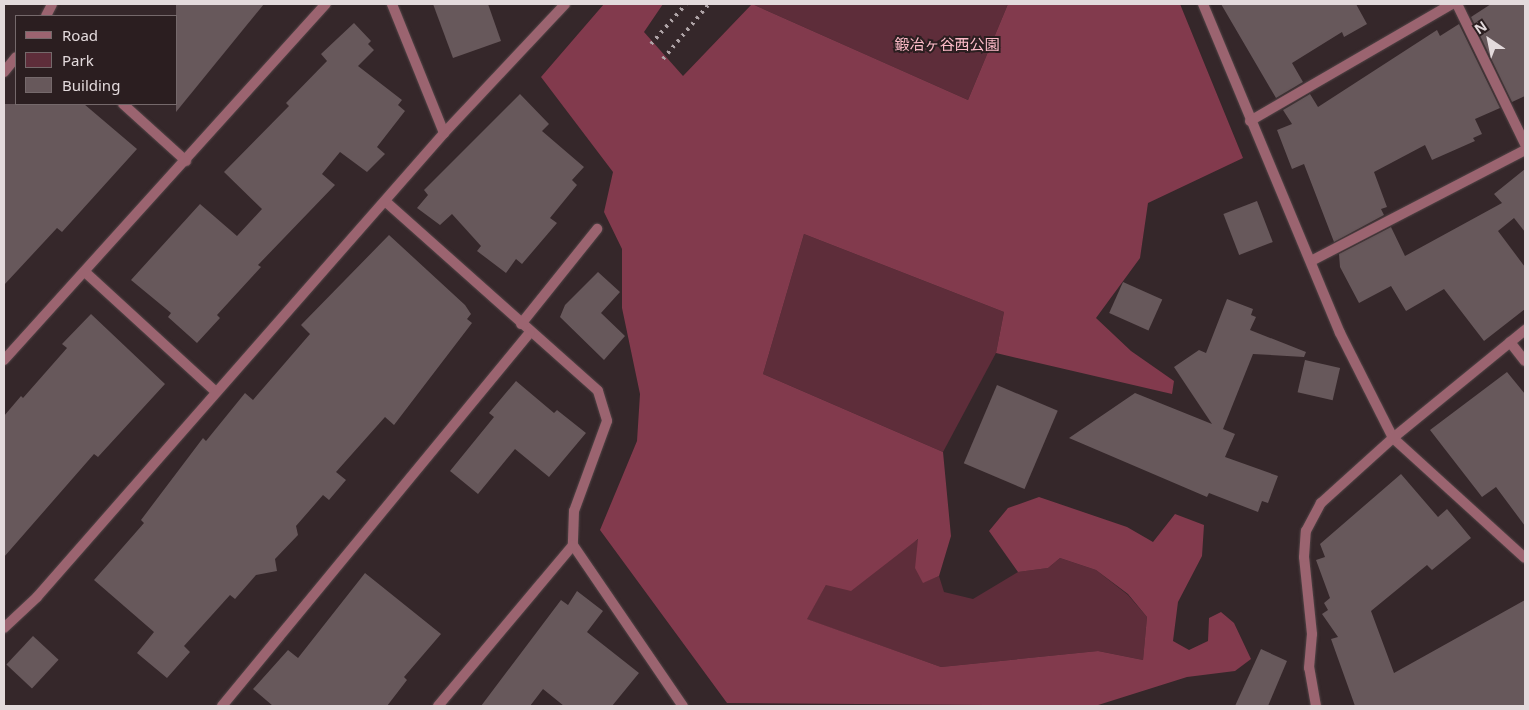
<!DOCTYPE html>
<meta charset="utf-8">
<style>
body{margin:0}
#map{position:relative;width:1529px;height:710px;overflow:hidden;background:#35272a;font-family:"Noto Sans","Noto Sans JP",sans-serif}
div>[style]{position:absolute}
.green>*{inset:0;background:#5e2d3a}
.forest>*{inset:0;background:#823a4d}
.building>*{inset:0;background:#67585b;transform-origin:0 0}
.roads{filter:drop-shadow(0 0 1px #514446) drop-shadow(0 0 1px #514446)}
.minor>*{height:10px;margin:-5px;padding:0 5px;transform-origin:5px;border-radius:5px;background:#9b6470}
.rail>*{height:4px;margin-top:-2px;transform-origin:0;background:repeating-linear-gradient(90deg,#afa4a7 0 2.5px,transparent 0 7.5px)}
span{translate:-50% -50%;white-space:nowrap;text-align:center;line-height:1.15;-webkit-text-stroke:4px #2b1e20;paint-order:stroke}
.park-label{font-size:15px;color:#febcc9}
.frame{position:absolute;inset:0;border:5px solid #e3dadc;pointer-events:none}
.legend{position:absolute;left:15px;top:15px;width:162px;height:90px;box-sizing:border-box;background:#2b1e20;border:1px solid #75696b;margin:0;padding:6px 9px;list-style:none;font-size:15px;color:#e3dadc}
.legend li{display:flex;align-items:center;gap:10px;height:25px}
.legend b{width:25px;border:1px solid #75696b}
.north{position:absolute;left:1464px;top:15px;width:50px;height:50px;-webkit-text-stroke:4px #2b1e20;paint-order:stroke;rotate:326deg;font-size:14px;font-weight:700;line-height:20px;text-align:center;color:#e3dadc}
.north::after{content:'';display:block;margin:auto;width:18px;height:22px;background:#e3dadc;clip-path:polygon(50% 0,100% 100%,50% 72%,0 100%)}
</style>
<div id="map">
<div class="green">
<i style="clip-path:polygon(752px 4px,1008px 4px,968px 100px)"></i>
<i style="clip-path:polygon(804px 234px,1004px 312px,996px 353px,943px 452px,763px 374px)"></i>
<i style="clip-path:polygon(919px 539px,924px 582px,939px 576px,944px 592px,973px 599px,1018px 572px,1048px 568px,1060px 558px,1096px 570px,1128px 595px,1147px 617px,1143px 660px,1098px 651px,941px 667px,806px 619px,826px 585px)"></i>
</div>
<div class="forest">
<i style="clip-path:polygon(604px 4px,663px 4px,644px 32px,683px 76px,752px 4px,968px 100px,1008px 4px,1180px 4px,1243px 158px,1148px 203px,1140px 258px,1096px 318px,1131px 351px,1174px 381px,1172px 394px,996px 353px,1004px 312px,804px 234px,763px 374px,943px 452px,951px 536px,939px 576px,923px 583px,915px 568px,918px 539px,851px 591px,826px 585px,807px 619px,941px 667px,1098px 651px,1143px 660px,1147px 617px,1128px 594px,1096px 570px,1060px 558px,1048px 568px,1018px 572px,989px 531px,1008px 508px,1039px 497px,1127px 527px,1153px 542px,1175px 514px,1204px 525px,1202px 556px,1178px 602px,1173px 641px,1189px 650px,1208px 641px,1209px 618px,1221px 612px,1234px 623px,1251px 659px,1235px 671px,1187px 677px,1095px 706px,727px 703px,600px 530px,637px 441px,640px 394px,622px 308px,622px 249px,604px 212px,613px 172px,541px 77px)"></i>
</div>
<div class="building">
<i style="clip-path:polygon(176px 4px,264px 4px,176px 112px)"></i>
<i style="clip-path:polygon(433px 4px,488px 4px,501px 41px,453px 58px)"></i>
<i style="clip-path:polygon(1221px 4px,1356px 4px,1367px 24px,1344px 37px,1342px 32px,1292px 63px,1303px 82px,1276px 98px)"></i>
<i style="clip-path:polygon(1491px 4px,1525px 4px,1525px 96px,1512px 102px,1471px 17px)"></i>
<i style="clip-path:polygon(354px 23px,371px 41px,368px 44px,374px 50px,358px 66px,402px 100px,398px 105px,405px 111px,377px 147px,385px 154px,367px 172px,340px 152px,322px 174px,335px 185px,258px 265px,261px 267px,217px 315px,220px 318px,197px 343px,168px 317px,171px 313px,131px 280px,200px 204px,237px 236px,262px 209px,224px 172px,289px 106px,286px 103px,327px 61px,321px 54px)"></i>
<i style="clip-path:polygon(1459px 24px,1500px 108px,1475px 119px,1482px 134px,1473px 138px,1475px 141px,1432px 160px,1425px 145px,1374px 172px,1387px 207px,1381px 209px,1384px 215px,1334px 242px,1304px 164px,1292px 169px,1277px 130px,1292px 124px,1283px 110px,1310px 94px,1318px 107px,1437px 30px,1440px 36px)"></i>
<i style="clip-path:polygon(520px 94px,549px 124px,542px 131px,584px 167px,572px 180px,577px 185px,550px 218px,557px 223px,522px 264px,516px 259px,506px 273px,477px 251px,481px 246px,452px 214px,440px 225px,417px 208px,428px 195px,424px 190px)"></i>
<i style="clip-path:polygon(4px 104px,84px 104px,137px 149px,62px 232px,57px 228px,4px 285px)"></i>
<i style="clip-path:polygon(1525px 169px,1525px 232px,1514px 218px,1498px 231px,1525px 267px,1525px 309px,1484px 341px,1444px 289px,1406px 311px,1391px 286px,1359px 303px,1340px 267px,1339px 254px,1391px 227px,1405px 256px,1502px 203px,1494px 194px)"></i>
<i style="left:1257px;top:201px;width:44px;height:36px;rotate:69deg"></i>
<i style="clip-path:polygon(389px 235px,465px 305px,471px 314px,467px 319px,472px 323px,394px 425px,385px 417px,336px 472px,346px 480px,329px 500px,323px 495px,296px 526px,298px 535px,275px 559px,277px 571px,256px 575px,235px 599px,230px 595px,184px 646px,190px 652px,167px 678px,137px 653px,154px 632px,94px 580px,144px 523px,141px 520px,203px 438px,206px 441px,245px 393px,253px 400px,310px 334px,301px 325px)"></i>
<i style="clip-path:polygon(598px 272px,620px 292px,601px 313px,625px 336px,604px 360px,560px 317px,565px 305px)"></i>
<i style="left:1123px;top:282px;width:43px;height:34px;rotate:24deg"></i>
<i style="clip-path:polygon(1227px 299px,1253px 309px,1251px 315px,1256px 317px,1250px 330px,1306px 352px,1304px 357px,1253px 354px,1223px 429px,1235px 434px,1225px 457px,1278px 476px,1268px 503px,1262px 501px,1258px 512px,1209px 493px,1207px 497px,1069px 438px,1135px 393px,1212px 424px,1174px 367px,1199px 350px,1206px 353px)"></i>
<i style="clip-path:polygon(91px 314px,165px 384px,98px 457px,94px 454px,4px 557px,4px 416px,21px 396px,23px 398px,67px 348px,62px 344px)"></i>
<i style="left:1305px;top:360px;width:36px;height:33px;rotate:13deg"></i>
<i style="clip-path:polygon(1507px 372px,1525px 394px,1525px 526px,1496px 487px,1482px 497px,1430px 430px)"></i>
<i style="clip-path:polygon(516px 381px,554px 413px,557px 410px,586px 433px,549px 477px,515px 449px,478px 494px,450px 471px,494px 417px,489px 413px)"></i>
<i style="left:997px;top:385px;width:66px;height:85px;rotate:23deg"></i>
<i style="clip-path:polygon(1401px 474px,1438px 517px,1447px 509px,1471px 538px,1432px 570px,1427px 565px,1371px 611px,1394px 673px,1525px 600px,1525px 706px,1355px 706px,1331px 639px,1338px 637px,1322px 614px,1328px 610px,1324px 603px,1330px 598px,1316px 560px,1325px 557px,1320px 544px)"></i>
<i style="clip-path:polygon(365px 573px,441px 634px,404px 677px,407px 680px,387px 706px,273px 706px,253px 689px,288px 650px,298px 658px)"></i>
<i style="clip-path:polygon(577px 591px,603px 611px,587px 632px,639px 673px,612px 706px,564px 706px,543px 689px,530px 706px,481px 706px,561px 600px,568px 605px)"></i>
<i style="left:33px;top:636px;width:35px;height:39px;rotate:43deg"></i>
<i style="clip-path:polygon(1261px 649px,1287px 661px,1268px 706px,1235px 706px)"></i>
</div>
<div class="roads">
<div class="minor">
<i style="left:1203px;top:4px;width:356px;rotate:67.4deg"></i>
<i style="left:1340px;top:333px;width:118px;rotate:63.2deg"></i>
<i style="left:1393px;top:438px;width:178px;rotate:42.3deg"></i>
<i style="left:1457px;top:4px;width:156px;rotate:64.1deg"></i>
<i style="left:46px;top:16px;width:13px;rotate:-63deg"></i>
<i style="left:4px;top:72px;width:19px;rotate:-51deg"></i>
<i style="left:123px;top:104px;width:85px;rotate:42.1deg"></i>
<i style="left:1250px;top:121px;width:233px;rotate:-30.1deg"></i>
<i style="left:444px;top:133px;width:177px;rotate:-46.8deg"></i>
<i style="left:385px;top:201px;width:285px;rotate:41.7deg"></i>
<i style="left:598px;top:391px;width:31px;rotate:73deg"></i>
<i style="left:607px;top:421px;width:96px;rotate:110.1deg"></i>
<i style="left:574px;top:511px;width:34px;rotate:92deg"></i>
<i style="left:573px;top:545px;width:195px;rotate:55.7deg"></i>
<i style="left:1313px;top:260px;width:239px;rotate:-27.4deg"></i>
<i style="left:85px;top:272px;width:176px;rotate:42.5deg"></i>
<i style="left:521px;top:324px;width:122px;rotate:-51.3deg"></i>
<i style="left:1510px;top:342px;width:24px;rotate:52deg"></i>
<i style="left:4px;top:360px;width:480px;rotate:-47.9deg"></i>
<i style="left:4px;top:628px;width:45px;rotate:-43.2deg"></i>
<i style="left:37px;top:597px;width:617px;rotate:-48.74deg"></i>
<i style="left:444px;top:133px;width:139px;rotate:-112deg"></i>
<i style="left:222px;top:706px;width:484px;rotate:-50.5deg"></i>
<i style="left:438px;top:706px;width:210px;rotate:-50deg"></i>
<i style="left:1316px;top:706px;width:39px;rotate:-100deg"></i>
<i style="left:1309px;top:668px;width:34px;rotate:-85deg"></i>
<i style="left:1312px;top:634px;width:77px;rotate:-95.9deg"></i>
<i style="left:1304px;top:557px;width:26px;rotate:-86deg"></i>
<i style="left:1306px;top:531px;width:32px;rotate:-62deg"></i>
<i style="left:1321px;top:503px;width:97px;rotate:-42.1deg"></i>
<i style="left:1393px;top:438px;width:171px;rotate:-39.3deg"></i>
</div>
</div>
<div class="rail">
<i style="left:651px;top:44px;width:53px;rotate:-48.8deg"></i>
<i style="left:663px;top:59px;width:72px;rotate:-50.1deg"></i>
</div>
<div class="park-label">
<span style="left:947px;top:45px">鍛冶ヶ谷西公園</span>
</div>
<div class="frame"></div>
<ul class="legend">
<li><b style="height:6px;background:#9b6470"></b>Road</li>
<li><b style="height:14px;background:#5e2d3a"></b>Park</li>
<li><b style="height:14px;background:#67585b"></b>Building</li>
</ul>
<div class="north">N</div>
</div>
